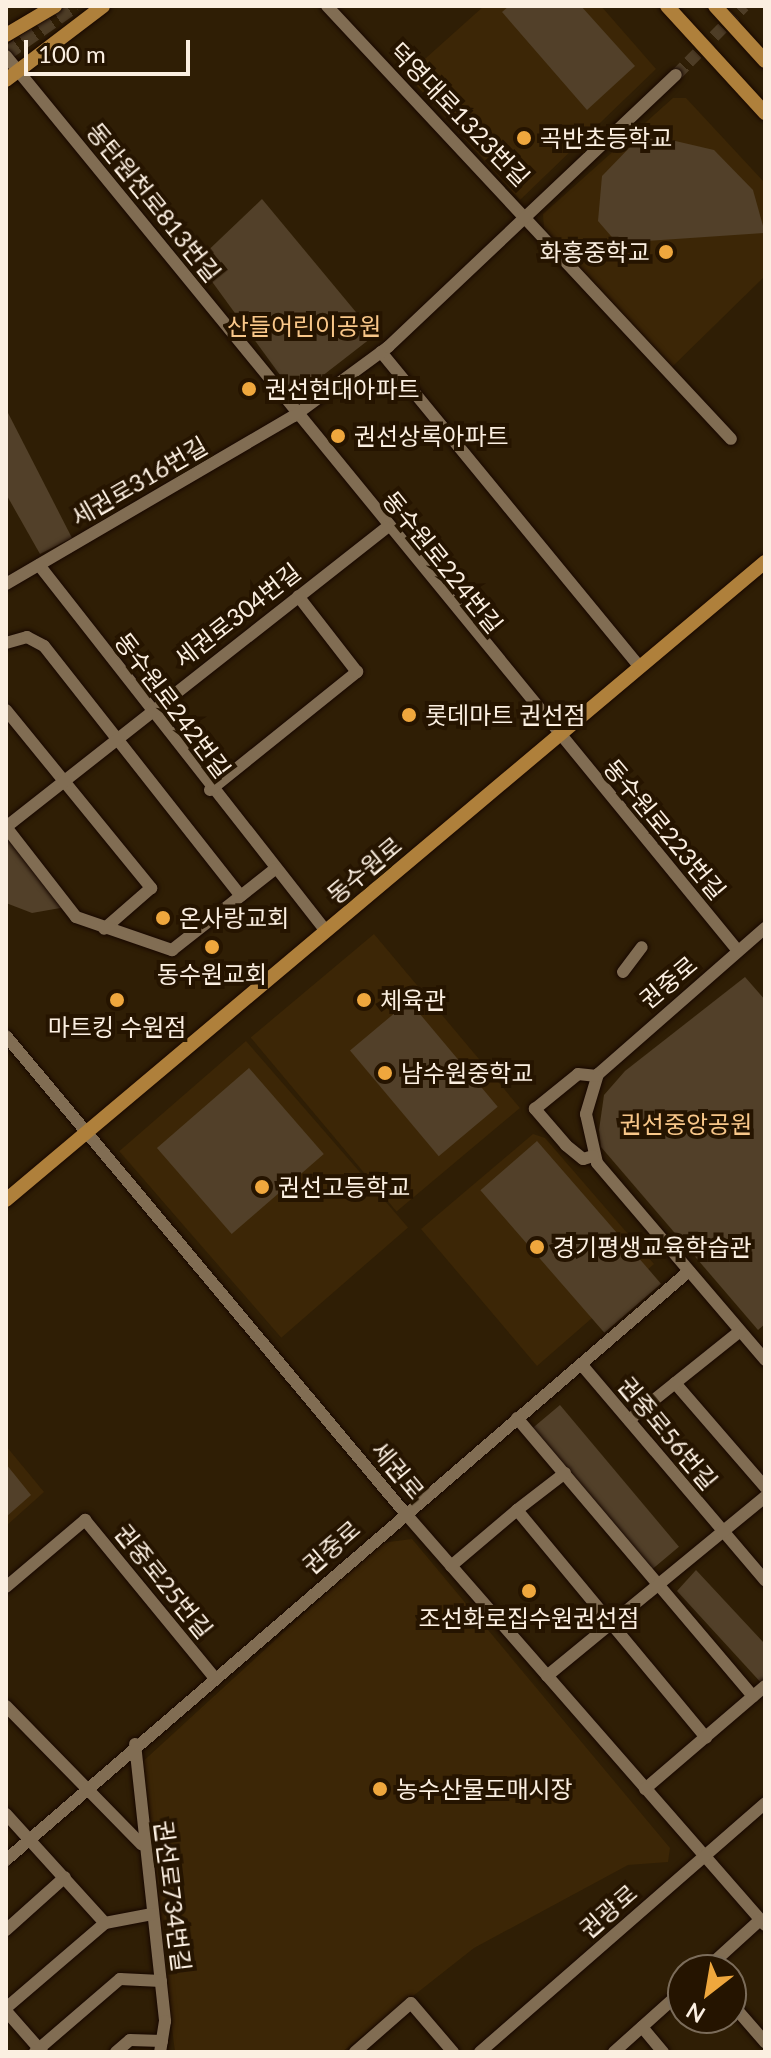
<!DOCTYPE html>
<meta charset="utf-8">
<style>
body{margin:0}
#map{position:relative;width:771px;height:2058px;overflow:hidden;background:#2f1e05;font-family:Lato,"Noto Sans KR",sans-serif}
div>[style]{position:absolute}
.built>*{inset:0;background:#3c2606;transform-origin:0 0}
.green>*{inset:0;background:#524029;transform-origin:0 0}
.minor-tunnel>*{height:12px;margin-top:-6px;transform-origin:0;background:repeating-linear-gradient(90deg,#4e3d26 0 12px,transparent 0 18px)}
.major-tunnel>*{height:14px;margin-top:-7px;transform-origin:0;background:repeating-linear-gradient(90deg,#4e3d26 0 14px,transparent 0 21px)}
.roads{filter:drop-shadow(0 0 2px #170700) drop-shadow(0 0 2px #170700)}
.minor>*{height:12px;margin:-6px;padding:0 6px;transform-origin:6px;border-radius:6px;background:#816d53}
.major>*{height:14px;margin:-7px;padding:0 7px;transform-origin:7px;border-radius:7px;background:#af803b}
.dots>*{width:22px;height:22px;translate:-50% -50%;box-sizing:border-box;border:4px solid #251400;border-radius:50%}
span{translate:-50% -50%;white-space:nowrap;text-align:center;line-height:1.15;-webkit-text-stroke:8px #251400;paint-order:stroke}
.street-label{font-size:24px;color:#fbefe1}
.poi-label{font-size:24px;color:#fbefe1}
.left{translate:0 -50%;text-align:left}
.right{translate:-100% -50%;text-align:right}
.park-label{font-size:24px;color:#f9c789}
.frame{position:absolute;inset:0;border:8px solid #fbefe1;pointer-events:none}
.north{position:absolute;left:667px;top:1954px;width:80px;height:80px;box-sizing:border-box;background:#251400;border:2px solid #7b6c5a;border-radius:50%;rotate:211deg;font-size:22px;font-weight:700;line-height:32px;text-align:center;color:#fbefe1}
.north::after{content:'';display:block;margin:auto;width:28px;height:36px;background:#efa73d;clip-path:polygon(50% 0,100% 100%,50% 72%,0 100%)}
.scale{position:absolute;left:24px;top:40px;width:166px;height:36px;box-sizing:border-box;border:4px solid #fbefe1;border-top:0;padding-left:10px;font-size:24px;line-height:28px;white-space:nowrap;color:#fbefe1;-webkit-text-stroke:6px #251400;paint-order:stroke}
</style>
<div id="map">
<div class="built">
<i style="clip-path:polygon(484px 6px,601px 6px,656px 69px,520px 200px,407px 75px)"></i>
<i style="clip-path:polygon(673px 98px,686px 98px,765px 183px,765px 276px,672px 367px,544px 229px,543px 214px)"></i>
<i style="left:374px;top:934px;width:227px;height:161px;rotate:50deg"></i>
<i style="left:246px;top:1041px;width:247px;height:168px;rotate:49deg"></i>
<i style="clip-path:polygon(533px 1134px,545px 1138px,654px 1264px,537px 1366px,421px 1229px)"></i>
<i style="clip-path:polygon(6px 1446px,44px 1492px,6px 1526px)"></i>
<i style="clip-path:polygon(412px 1539px,670px 1848px,668px 1862px,628px 1865px,474px 1948px,342px 2052px,175px 2052px,139px 1765px,381px 1543px)"></i>
</div>
<div class="green">
<i style="clip-path:polygon(509px 6px,581px 6px,635px 66px,587px 110px,502px 12px)"></i>
<i style="clip-path:polygon(654px 136px,714px 150px,753px 190px,765px 233px,617px 243px,598px 221px,602px 176px,633px 144px)"></i>
<i style="clip-path:polygon(262px 199px,375px 335px,308px 387px,288px 386px,197px 261px)"></i>
<i style="clip-path:polygon(6px 409px,72px 538px,40px 554px,6px 494px)"></i>
<i style="clip-path:polygon(6px 832px,66px 907px,32px 913px,6px 903px)"></i>
<i style="clip-path:polygon(745px 977px,765px 1000px,765px 1324px,758px 1330px,601px 1147px,599px 1130px,604px 1095px,625px 1071px)"></i>
<i style="left:409px;top:1001px;width:138px;height:77px;rotate:50deg"></i>
<i style="left:249px;top:1068px;width:114px;height:122px;rotate:49deg"></i>
<i style="left:537px;top:1141px;width:189px;height:75px;rotate:49deg"></i>
<i style="left:560px;top:1405px;width:185px;height:38px;rotate:50deg"></i>
<i style="clip-path:polygon(6px 1464px,31px 1495px,6px 1517px)"></i>
<i style="clip-path:polygon(696px 1570px,765px 1644px,765px 1687px,677px 1591px)"></i>
</div>
<div class="minor-tunnel">
<i style="left:676px;top:75px;width:97px;rotate:-45.4deg"></i>
</div>
<div class="major-tunnel">
<i style="left:6px;top:54px;width:84px;rotate:-34.8deg"></i>
</div>
<div class="roads">
<div class="minor">
<i style="left:327px;top:6px;width:592px;rotate:46.98deg"></i>
<i style="left:6px;top:56px;width:1156px;rotate:50.72deg"></i>
<i style="left:381px;top:352px;width:408px;rotate:50.6deg"></i>
<i style="left:39px;top:565px;width:465px;rotate:51.9deg"></i>
<i style="left:6px;top:584px;width:333px;rotate:-30.3deg"></i>
<i style="left:294px;top:416px;width:117px;rotate:-36.3deg"></i>
<i style="left:388px;top:347px;width:396px;rotate:-43.4deg"></i>
<i style="left:6px;top:643px;width:22px;rotate:-16deg"></i>
<i style="left:27px;top:637px;width:19px;rotate:28deg"></i>
<i style="left:44px;top:646px;width:318px;rotate:51.8deg"></i>
<i style="left:6px;top:710px;width:230px;rotate:50.8deg"></i>
<i style="left:151px;top:888px;width:62px;rotate:138.9deg"></i>
<i style="left:210px;top:790px;width:189px;rotate:-38.8deg"></i>
<i style="left:357px;top:672px;width:96px;rotate:-127.8deg"></i>
<i style="left:6px;top:827px;width:484px;rotate:-38.2deg"></i>
<i style="left:6px;top:827px;width:114px;rotate:52.1deg"></i>
<i style="left:76px;top:917px;width:102px;rotate:19deg"></i>
<i style="left:172px;top:950px;width:131px;rotate:-38.2deg"></i>
<i style="left:765px;top:928px;width:222px;rotate:138.8deg"></i>
<i style="left:598px;top:1074px;width:42px;rotate:106.7deg"></i>
<i style="left:586px;top:1114px;width:50px;rotate:77.3deg"></i>
<i style="left:597px;top:1163px;width:259px;rotate:49.5deg"></i>
<i style="left:623px;top:972px;width:31px;rotate:-53deg"></i>
<i style="left:6px;top:1036px;width:622px;rotate:50.09deg"></i>
<i style="left:405px;top:1513px;width:547px;rotate:48.85deg"></i>
<i style="left:593px;top:1156px;width:10px;rotate:163deg"></i>
<i style="left:583px;top:1159px;width:22px;rotate:-141deg"></i>
<i style="left:566px;top:1145px;width:48px;rotate:-130.7deg"></i>
<i style="left:535px;top:1109px;width:55px;rotate:-39.1deg"></i>
<i style="left:578px;top:1074px;width:19px;rotate:6deg"></i>
<i style="left:581px;top:1364px;width:284px;rotate:49.6deg"></i>
<i style="left:675px;top:1383px;width:138px;rotate:49.1deg"></i>
<i style="left:517px;top:1418px;width:365px;rotate:49.7deg"></i>
<i style="left:629px;top:1420px;width:142px;rotate:-38.7deg"></i>
<i style="left:565px;top:1473px;width:61px;rotate:142.4deg"></i>
<i style="left:517px;top:1510px;width:296px;rotate:50.3deg"></i>
<i style="left:451px;top:1566px;width:87px;rotate:-40.3deg"></i>
<i style="left:6px;top:1587px;width:104px;rotate:-40.3deg"></i>
<i style="left:85px;top:1520px;width:203px;rotate:50.6deg"></i>
<i style="left:547px;top:1676px;width:282px;rotate:-39.4deg"></i>
<i style="left:6px;top:1706px;width:194px;rotate:45.6deg"></i>
<i style="left:135px;top:1744px;width:279px;rotate:83.8deg"></i>
<i style="left:165px;top:2021px;width:31px;rotate:99deg"></i>
<i style="left:645px;top:1789px;width:158px;rotate:-40.6deg"></i>
<i style="left:6px;top:1814px;width:147px;rotate:47.8deg"></i>
<i style="left:105px;top:1923px;width:48px;rotate:-10.8deg"></i>
<i style="left:6px;top:1860px;width:902px;rotate:-40.77deg"></i>
<i style="left:6px;top:1930px;width:79px;rotate:-41.9deg"></i>
<i style="left:705px;top:1970px;width:74px;rotate:-42.3deg"></i>
<i style="left:731px;top:2003px;width:52px;rotate:48.9deg"></i>
<i style="left:6px;top:2008px;width:130px;rotate:-40.6deg"></i>
<i style="left:6px;top:2011px;width:55px;rotate:48.7deg"></i>
<i style="left:642px;top:2027px;width:33px;rotate:50deg"></i>
<i style="left:35px;top:2052px;width:112px;rotate:-40.7deg"></i>
<i style="left:120px;top:1979px;width:41px;rotate:2.8deg"></i>
<i style="left:116px;top:2052px;width:18px;rotate:-41deg"></i>
<i style="left:130px;top:2040px;width:32px;rotate:2deg"></i>
<i style="left:355px;top:2052px;width:74px;rotate:-41.2deg"></i>
<i style="left:411px;top:2003px;width:65px;rotate:49.4deg"></i>
<i style="left:480px;top:2052px;width:378px;rotate:-41.1deg"></i>
<i style="left:614px;top:2052px;width:93px;rotate:-41.9deg"></i>
</div>
<div class="major">
<i style="left:667px;top:6px;width:145px;rotate:47.5deg"></i>
<i style="left:715px;top:6px;width:74px;rotate:47.7deg"></i>
<i style="left:6px;top:35px;width:57px;rotate:-30.6deg"></i>
<i style="left:6px;top:80px;width:122px;rotate:-37.3deg"></i>
<i style="left:6px;top:1200px;width:992px;rotate:-40.05deg"></i>
</div>
</div>
<div class="dots">
<i style="left:524px;top:138px;background:#efa73d"></i>
<i style="left:666px;top:252px;background:#efa73d"></i>
<i style="left:249px;top:389px;background:#efa73d"></i>
<i style="left:338px;top:436px;background:#efa73d"></i>
<i style="left:409px;top:715px;background:#efa73d"></i>
<i style="left:163px;top:918px;background:#efa73d"></i>
<i style="left:212px;top:947px;background:#efa73d"></i>
<i style="left:117px;top:1000px;background:#efa73d"></i>
<i style="left:364px;top:1000px;background:#efa73d"></i>
<i style="left:385px;top:1073px;background:#efa73d"></i>
<i style="left:262px;top:1187px;background:#efa73d"></i>
<i style="left:537px;top:1247px;background:#efa73d"></i>
<i style="left:529px;top:1591px;background:#efa73d"></i>
<i style="left:380px;top:1789px;background:#efa73d"></i>
</div>
<div class="street-label">
<span style="left:460px;top:114px;rotate:46deg">덕영대로1323번길</span>
<span style="left:154px;top:202px;rotate:51deg">동탄원천로813번길</span>
<span style="left:139px;top:481px;rotate:-30deg">세권로316번길</span>
<span style="left:443px;top:562px;rotate:51deg">동수원로224번길</span>
<span style="left:237px;top:615px;rotate:-38deg">세권로304번길</span>
<span style="left:173px;top:705px;rotate:53deg">동수원로242번길</span>
<span style="left:665px;top:829px;rotate:50deg">동수원로223번길</span>
<span style="left:364px;top:870px;rotate:-40deg">동수원로</span>
<span style="left:668px;top:982px;rotate:-40deg">권중로</span>
<span style="left:668px;top:1433px;rotate:50deg">권중로56번길</span>
<span style="left:398px;top:1470px;rotate:50deg">세권로</span>
<span style="left:331px;top:1547px;rotate:-41deg">권중로</span>
<span style="left:164px;top:1581px;rotate:51deg">권중로25번길</span>
<span style="left:173px;top:1896px;rotate:83deg">권선로734번길</span>
<span style="left:608px;top:1911px;rotate:-41deg">권광로</span>
</div>
<div class="poi-label">
<span class="left" style="left:540px;top:138px">곡반초등학교</span>
<span class="right" style="left:650px;top:252px">화홍중학교</span>
<span class="left" style="left:265px;top:389px">권선현대아파트</span>
<span class="left" style="left:354px;top:436px">권선상록아파트</span>
<span class="left" style="left:425px;top:715px">롯데마트 권선점</span>
<span class="left" style="left:179px;top:918px">온사랑교회</span>
<span style="left:212px;top:974px">동수원교회</span>
<span class="left" style="left:380px;top:1000px">체육관</span>
<span style="left:117px;top:1027px">마트킹 수원점</span>
<span class="left" style="left:401px;top:1073px">남수원중학교</span>
<span class="left" style="left:278px;top:1187px">권선고등학교</span>
<span class="left" style="left:553px;top:1247px">경기평생교육학습관</span>
<span style="left:529px;top:1618px">조선화로집수원권선점</span>
<span class="left" style="left:396px;top:1789px">농수산물도매시장</span>
</div>
<div class="park-label">
<span style="left:304px;top:326px">산들어린이공원</span>
<span style="left:686px;top:1124px">권선중앙공원</span>
</div>
<div class="frame"></div>
<div class="north">N</div>
<div class="scale">100 m</div>
</div>
